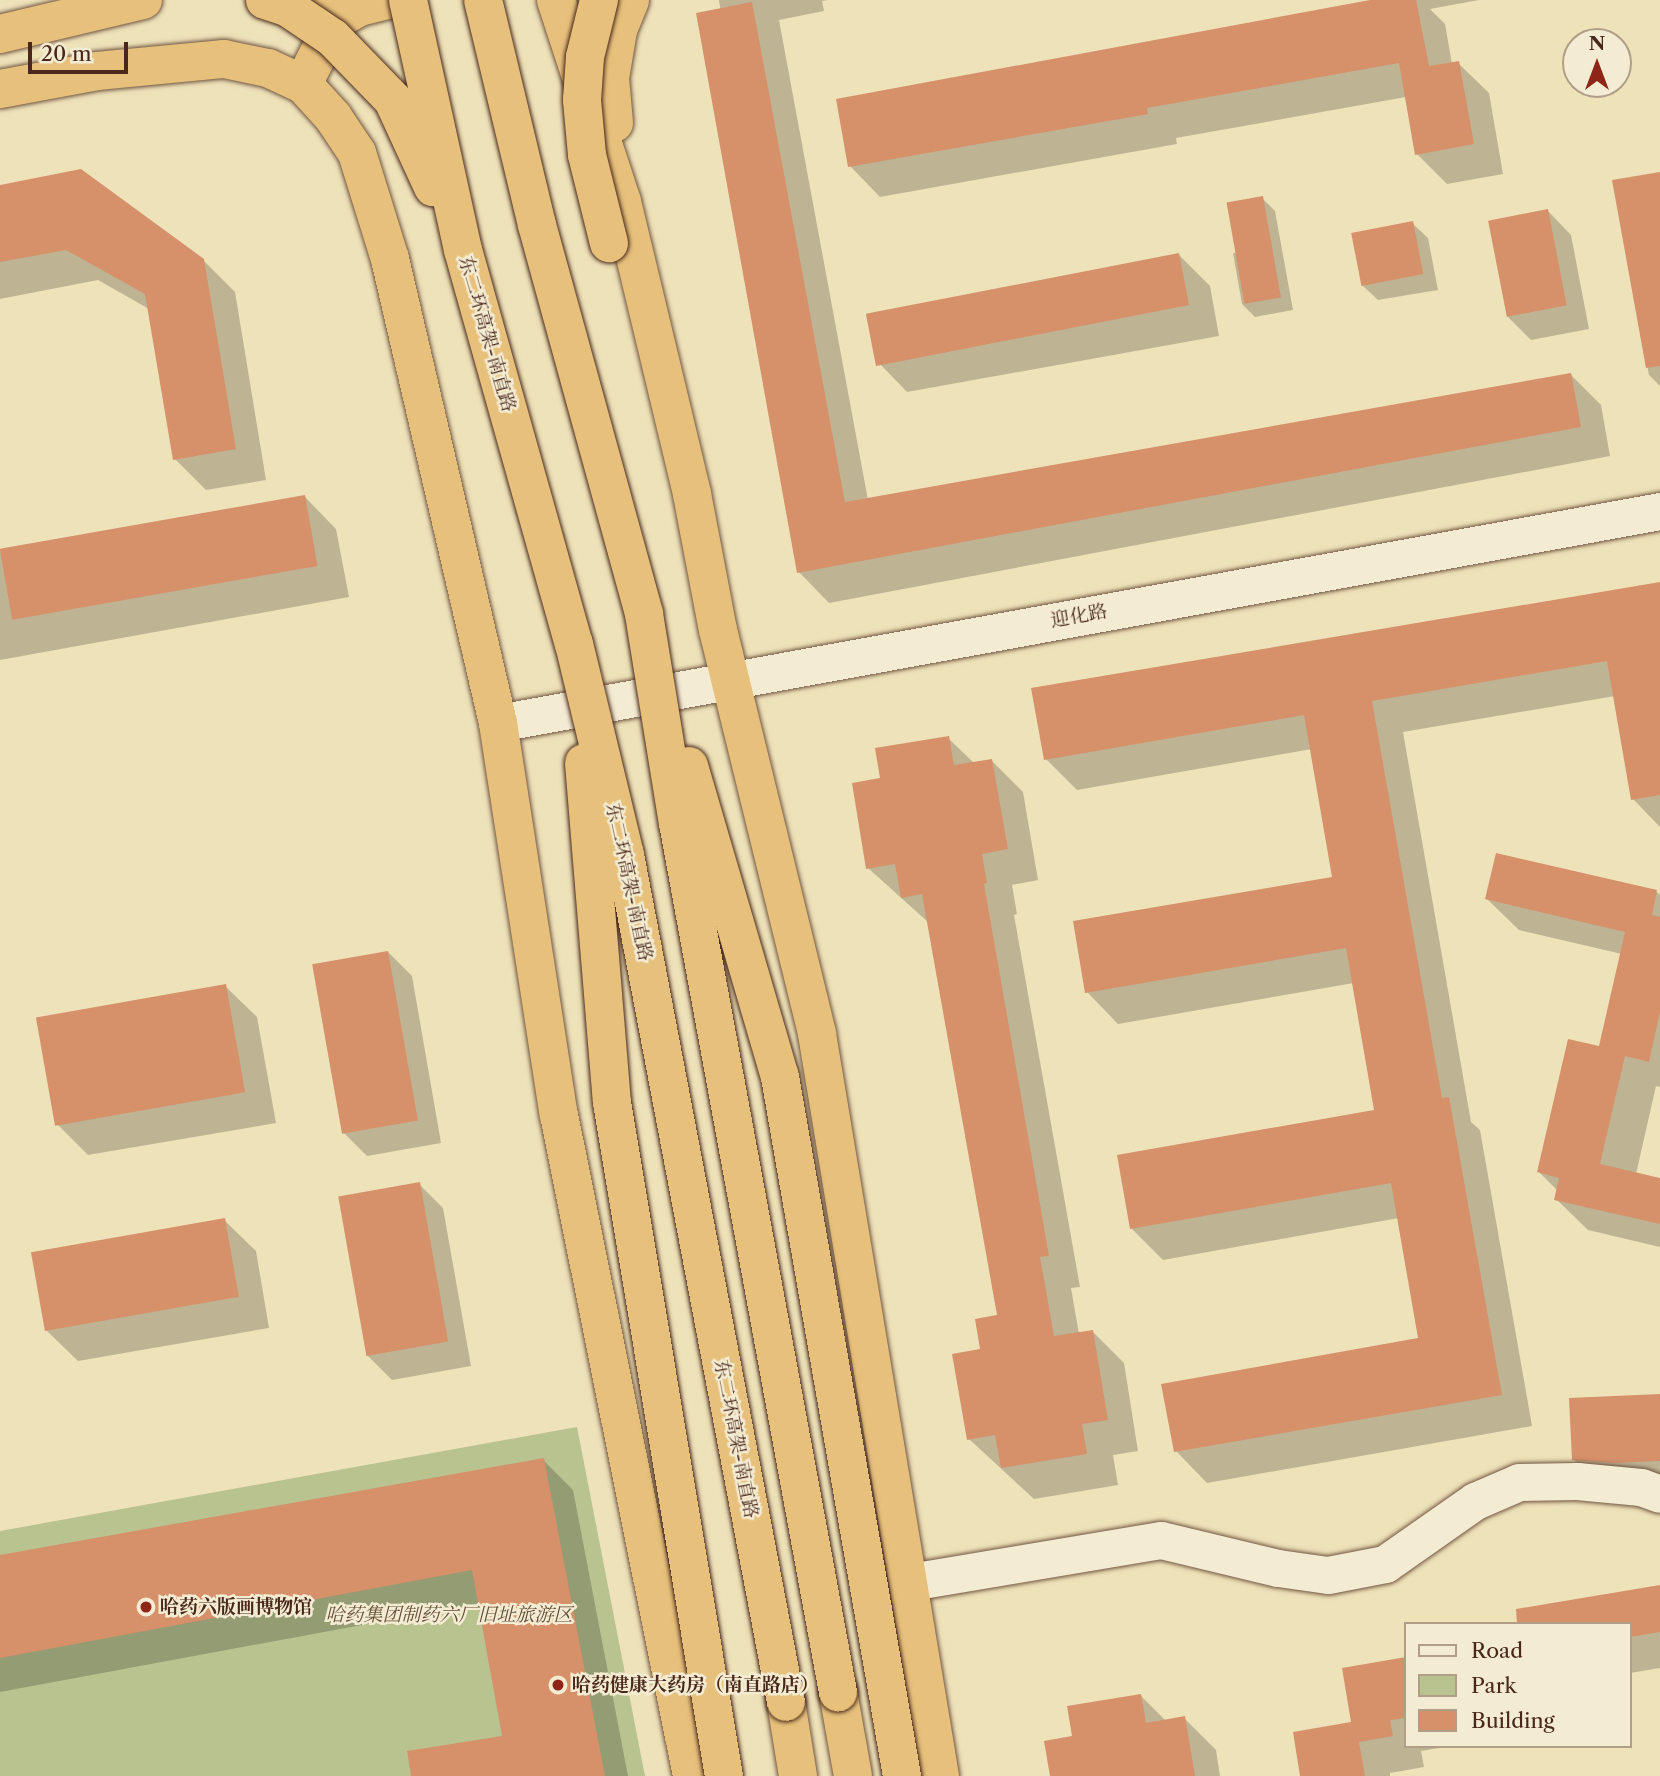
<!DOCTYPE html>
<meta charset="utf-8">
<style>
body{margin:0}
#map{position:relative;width:1660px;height:1776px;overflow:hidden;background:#eee2b9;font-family:"Libre Caslon Text","Noto Serif SC",serif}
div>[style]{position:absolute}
.green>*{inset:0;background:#b8c390}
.shadow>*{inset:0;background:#0003}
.building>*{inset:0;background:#d6906a;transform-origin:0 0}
.roads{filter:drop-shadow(0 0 2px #725642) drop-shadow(0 0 2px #725642)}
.street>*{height:37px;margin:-18.5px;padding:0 18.5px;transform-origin:18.5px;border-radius:18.5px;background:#f4ecd2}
.highway>*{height:38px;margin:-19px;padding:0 19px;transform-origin:19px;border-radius:19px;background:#e7c17c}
.bridges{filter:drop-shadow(0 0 2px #49281b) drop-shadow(0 0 2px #49281b)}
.highway-bridge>*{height:38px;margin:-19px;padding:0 19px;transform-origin:19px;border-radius:19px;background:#e7c17c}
.dots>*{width:19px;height:19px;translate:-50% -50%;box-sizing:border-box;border:4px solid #f4ecd2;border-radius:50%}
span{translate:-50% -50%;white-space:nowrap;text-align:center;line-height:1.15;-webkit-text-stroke:5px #f4ecd2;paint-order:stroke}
.street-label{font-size:19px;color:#49281b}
.poi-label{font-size:19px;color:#49281b;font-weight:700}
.left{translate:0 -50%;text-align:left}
.park-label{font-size:19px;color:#654f38;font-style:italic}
.legend{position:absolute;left:1404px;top:1622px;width:228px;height:126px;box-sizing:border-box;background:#f4ecd2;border:2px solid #b09e89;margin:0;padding:9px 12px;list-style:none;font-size:21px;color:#49281b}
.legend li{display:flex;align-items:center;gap:14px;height:35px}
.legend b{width:35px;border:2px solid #b09e89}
.north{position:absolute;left:1562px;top:28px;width:70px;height:70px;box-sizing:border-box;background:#f4ecd2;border:2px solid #b09e89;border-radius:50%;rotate:0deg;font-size:19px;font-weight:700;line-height:28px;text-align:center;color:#49281b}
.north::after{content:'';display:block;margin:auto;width:24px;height:32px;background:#8f2418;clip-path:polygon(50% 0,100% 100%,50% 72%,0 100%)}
.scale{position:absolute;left:28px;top:42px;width:100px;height:32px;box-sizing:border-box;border:4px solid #49281b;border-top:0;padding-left:9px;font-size:21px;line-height:24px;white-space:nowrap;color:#49281b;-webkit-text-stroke:5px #f4ecd2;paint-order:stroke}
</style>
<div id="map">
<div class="green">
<i style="clip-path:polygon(577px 1427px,645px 1776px,0 1776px,0 1531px)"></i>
</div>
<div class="shadow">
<i style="clip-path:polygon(719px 0,828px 0,822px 1px,824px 11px,779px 20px,868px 500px,1571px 375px,1601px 405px,1610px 456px,829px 603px,799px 572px)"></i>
<i style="clip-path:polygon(1381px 0,1479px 0,1430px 9px,1445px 24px,1452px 64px,1458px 63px,1489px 93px,1503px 174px,1447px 184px,1417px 154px,1406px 97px,1176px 138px,1177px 144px,880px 197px,850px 166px)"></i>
<i style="clip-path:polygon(1660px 174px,1660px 386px,1649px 375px,1614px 182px)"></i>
<i style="clip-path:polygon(0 187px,203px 260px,235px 292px,266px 480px,206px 490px,175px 459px,149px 309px,98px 280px,0 299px)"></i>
<i style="clip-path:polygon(1262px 198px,1275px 211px,1293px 310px,1255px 317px,1242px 304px,1233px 253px,1236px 253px)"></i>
<i style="clip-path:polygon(1548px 211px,1571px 235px,1589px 329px,1531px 340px,1507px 316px)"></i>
<i style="clip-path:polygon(1412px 223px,1428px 238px,1438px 290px,1378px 300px,1362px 285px)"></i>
<i style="clip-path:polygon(1179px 255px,1210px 286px,1219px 336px,907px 392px,876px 360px)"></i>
<i style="clip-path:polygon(305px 497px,336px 529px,349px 597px,0 660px,0 552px)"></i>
<i style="clip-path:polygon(1660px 584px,1660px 827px,1633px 799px,1615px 696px,1403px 732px,1471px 1122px,1480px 1130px,1532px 1426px,1207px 1483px,1176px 1451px,1420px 1340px,1399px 1218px,1163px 1260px,1131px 1228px,1376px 1111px,1354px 983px,1118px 1024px,1087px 992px,1334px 878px,1312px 749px,1077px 790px,1046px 759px)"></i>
<i style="clip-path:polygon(948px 738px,974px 763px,992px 761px,1023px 792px,1038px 880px,1012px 885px,1017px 914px,1014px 915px,1080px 1287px,1071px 1288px,1079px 1334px,1092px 1331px,1124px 1363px,1138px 1451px,1113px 1455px,1118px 1485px,1034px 1499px,969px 1439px,982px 1350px,999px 1317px,929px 923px,868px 868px,882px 780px)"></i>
<i style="clip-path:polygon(1497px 855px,1657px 892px,1660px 895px,1660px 1087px,1656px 1086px,1636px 1174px,1660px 1180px,1660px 1247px,1588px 1230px,1556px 1199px,1558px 1191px,1539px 1172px,1600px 1048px,1622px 954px,1519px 930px,1487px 899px)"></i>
<i style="clip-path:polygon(388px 952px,412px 976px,441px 1143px,367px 1156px,343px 1132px)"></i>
<i style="clip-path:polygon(225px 986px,257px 1017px,276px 1123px,88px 1155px,57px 1124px)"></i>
<i style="clip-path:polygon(419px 1184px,443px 1208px,471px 1366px,392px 1380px,368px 1356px)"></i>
<i style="clip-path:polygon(224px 1220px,256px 1251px,269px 1328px,78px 1361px,46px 1330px)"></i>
<i style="clip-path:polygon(1660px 1396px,1660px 1493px,1605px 1491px,1573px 1459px)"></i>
<i style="clip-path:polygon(543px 1460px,573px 1490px,628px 1776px,413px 1776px,504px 1737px,480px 1603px,0 1692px,0 1557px)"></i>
<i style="clip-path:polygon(1660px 1587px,1660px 1668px,1630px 1673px,1630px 1624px)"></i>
<i style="clip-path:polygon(1406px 1659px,1406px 1746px,1451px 1746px,1421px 1751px,1424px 1767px,1390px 1773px,1390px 1776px,1302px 1776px,1353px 1724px,1344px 1669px)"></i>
<i style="clip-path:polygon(1141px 1696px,1166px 1721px,1184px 1718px,1216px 1750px,1220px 1776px,1052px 1776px,1074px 1738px)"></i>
</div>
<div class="building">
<i style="clip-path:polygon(1370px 0,1416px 0,1429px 66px,1459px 61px,1474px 144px,1415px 155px,1399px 63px,1147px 108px,1148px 114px,848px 167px,836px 99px)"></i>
<i style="clip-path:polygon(752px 2px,845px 502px,1571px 373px,1581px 427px,797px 573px,696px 13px)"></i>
<i style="clip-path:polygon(81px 169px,204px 259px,236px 449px,173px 460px,145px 294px,66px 250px,0 262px,0 185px)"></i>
<i style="clip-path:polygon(1660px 172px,1660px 366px,1646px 368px,1612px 180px)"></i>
<i style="left:1263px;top:196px;width:103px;height:37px;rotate:80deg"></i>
<i style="left:1548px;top:209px;width:98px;height:61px;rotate:79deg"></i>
<i style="left:1413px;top:221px;width:54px;height:63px;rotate:79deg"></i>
<i style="left:1179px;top:253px;width:53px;height:319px;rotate:79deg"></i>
<i style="left:305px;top:495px;width:72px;height:310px;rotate:80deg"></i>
<i style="clip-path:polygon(1660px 582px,1660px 795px,1631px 800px,1607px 661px,1372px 701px,1442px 1098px,1449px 1097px,1502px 1395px,1174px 1452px,1161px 1384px,1418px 1338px,1391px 1183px,1130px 1229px,1117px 1155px,1374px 1110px,1346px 948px,1085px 993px,1073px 921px,1332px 877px,1304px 715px,1044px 760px,1031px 688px)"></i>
<i style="clip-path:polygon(949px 736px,954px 765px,992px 759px,1008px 849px,982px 854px,987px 883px,984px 884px,1049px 1256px,1040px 1257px,1054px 1336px,1093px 1330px,1108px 1420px,1082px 1424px,1087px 1454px,1001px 1468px,995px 1435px,967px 1440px,952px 1354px,980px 1349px,975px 1319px,997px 1315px,922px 894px,901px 898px,895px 864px,866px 869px,852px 783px,880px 778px,875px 748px)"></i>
<i style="clip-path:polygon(1496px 853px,1657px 890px,1652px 915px,1660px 917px,1660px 1012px,1649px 1062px,1625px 1056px,1600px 1164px,1660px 1178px,1660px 1224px,1554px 1200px,1559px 1178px,1537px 1172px,1568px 1039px,1599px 1046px,1625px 932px,1485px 899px)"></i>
<i style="left:388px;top:951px;width:172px;height:77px;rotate:80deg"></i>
<i style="left:226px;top:984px;width:110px;height:193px;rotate:80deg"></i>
<i style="left:420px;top:1182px;width:162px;height:83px;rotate:80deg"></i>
<i style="left:225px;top:1218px;width:80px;height:197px;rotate:80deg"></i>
<i style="clip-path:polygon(1660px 1394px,1660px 1461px,1614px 1463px,1572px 1460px,1569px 1398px)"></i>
<i style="clip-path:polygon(544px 1458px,605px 1776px,411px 1776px,407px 1751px,502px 1736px,472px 1570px,0 1658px,0 1555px)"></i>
<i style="clip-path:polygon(1660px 1585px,1660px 1632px,1630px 1637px,1630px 1624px,1517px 1624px,1516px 1609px)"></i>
<i style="clip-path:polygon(1406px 1657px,1406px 1718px,1390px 1720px,1393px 1736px,1359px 1742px,1365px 1776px,1300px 1776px,1293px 1732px,1351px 1722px,1342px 1668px)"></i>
<i style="clip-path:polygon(1141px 1694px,1146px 1723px,1185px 1716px,1195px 1776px,1050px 1776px,1044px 1741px,1072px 1736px,1067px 1706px)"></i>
</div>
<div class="roads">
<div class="street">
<i style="left:498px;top:723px;width:1181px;rotate:-10.34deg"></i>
<i style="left:910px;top:1582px;width:254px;rotate:-9.5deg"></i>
<i style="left:1161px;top:1540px;width:120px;rotate:13.5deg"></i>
<i style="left:1278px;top:1568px;width:50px;rotate:8deg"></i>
<i style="left:1328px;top:1575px;width:58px;rotate:-10.9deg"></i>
<i style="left:1385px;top:1564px;width:110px;rotate:-35deg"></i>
<i style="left:1475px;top:1501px;width:48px;rotate:-23.4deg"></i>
<i style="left:1519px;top:1482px;width:58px;rotate:-1deg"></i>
<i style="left:1577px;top:1481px;width:64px;rotate:5.4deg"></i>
<i style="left:1641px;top:1487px;width:20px;rotate:20deg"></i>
</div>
<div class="highway">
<i style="left:556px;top:0;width:213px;rotate:71.9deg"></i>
<i style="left:622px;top:202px;width:300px;rotate:76.5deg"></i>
<i style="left:692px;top:494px;width:138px;rotate:79.2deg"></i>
<i style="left:718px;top:630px;width:416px;rotate:76.2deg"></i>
<i style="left:817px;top:1034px;width:752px;rotate:80.59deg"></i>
<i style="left:335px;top:21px;width:28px;rotate:-30deg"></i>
<i style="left:359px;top:7px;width:29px;rotate:-14deg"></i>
<i style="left:0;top:34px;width:147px;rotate:-13.4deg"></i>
<i style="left:303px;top:84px;width:71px;rotate:-63.1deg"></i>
<i style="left:335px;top:21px;width:21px;rotate:-101deg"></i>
<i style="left:0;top:89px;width:99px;rotate:-10.5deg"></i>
<i style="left:97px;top:71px;width:128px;rotate:-5.4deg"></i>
<i style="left:224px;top:59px;width:45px;rotate:11.6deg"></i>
<i style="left:268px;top:68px;width:38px;rotate:25deg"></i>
<i style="left:303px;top:84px;width:45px;rotate:47.7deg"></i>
<i style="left:333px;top:117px;width:43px;rotate:56.3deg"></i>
<i style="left:357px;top:153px;width:111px;rotate:72.7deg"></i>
<i style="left:390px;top:259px;width:476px;rotate:76.9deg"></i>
<i style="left:498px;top:723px;width:397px;rotate:81.2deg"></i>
<i style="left:559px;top:1115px;width:674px;rotate:78.62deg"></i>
<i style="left:614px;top:123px;width:45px;rotate:-95.1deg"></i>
<i style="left:610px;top:78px;width:49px;rotate:-80.5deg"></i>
<i style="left:618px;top:30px;width:32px;rotate:-68deg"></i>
<i style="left:838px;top:1692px;width:85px;rotate:79.9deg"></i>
<i style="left:786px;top:1702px;width:75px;rotate:80.8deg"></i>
</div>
</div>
<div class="bridges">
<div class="highway-bridge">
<i style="left:265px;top:0;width:23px;rotate:18deg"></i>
<i style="left:287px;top:7px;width:55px;rotate:34deg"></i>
<i style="left:333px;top:38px;width:86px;rotate:45.9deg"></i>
<i style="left:393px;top:100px;width:96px;rotate:65.3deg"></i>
<i style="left:408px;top:0;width:256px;rotate:77.6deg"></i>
<i style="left:463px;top:250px;width:409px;rotate:74.3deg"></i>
<i style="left:574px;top:644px;width:217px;rotate:76.4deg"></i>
<i style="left:625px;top:855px;width:862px;rotate:79.24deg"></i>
<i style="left:483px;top:0;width:231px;rotate:76.5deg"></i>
<i style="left:537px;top:225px;width:403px;rotate:74.6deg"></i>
<i style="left:644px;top:614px;width:212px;rotate:80.8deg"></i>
<i style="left:678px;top:823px;width:884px;rotate:79.57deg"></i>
<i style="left:599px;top:0;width:59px;rotate:103.8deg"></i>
<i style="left:585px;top:57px;width:43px;rotate:94deg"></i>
<i style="left:582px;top:100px;width:55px;rotate:84.8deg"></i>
<i style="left:587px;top:155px;width:91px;rotate:76deg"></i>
<i style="left:584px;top:763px;width:340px;rotate:85.3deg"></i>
<i style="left:612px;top:1102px;width:683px;rotate:80.57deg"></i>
<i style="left:689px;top:766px;width:324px;rotate:73.7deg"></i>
<i style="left:780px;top:1077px;width:710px;rotate:80.1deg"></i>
</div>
</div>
<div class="dots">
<i style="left:146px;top:1607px;background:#8f2418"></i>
<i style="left:558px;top:1685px;background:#8f2418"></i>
</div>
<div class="street-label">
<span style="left:487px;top:334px;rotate:74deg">东二环高架-南直路</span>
<span style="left:1079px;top:616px;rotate:-10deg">迎化路</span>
<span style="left:629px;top:882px;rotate:78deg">东二环高架-南直路</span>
<span style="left:736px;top:1439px;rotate:79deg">东二环高架-南直路</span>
</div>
<div class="poi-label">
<span class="left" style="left:160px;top:1607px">哈药六版画博物馆</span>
<span class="left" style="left:572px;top:1685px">哈药健康大药房（南直路店）</span>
</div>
<div class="park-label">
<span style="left:449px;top:1615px">哈药集团制药六厂旧址旅游区</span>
</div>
<ul class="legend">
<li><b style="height:9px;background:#f4ecd2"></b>Road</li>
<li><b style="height:19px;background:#b8c390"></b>Park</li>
<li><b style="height:19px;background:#d6906a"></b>Building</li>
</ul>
<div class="north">N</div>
<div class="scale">20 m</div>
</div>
